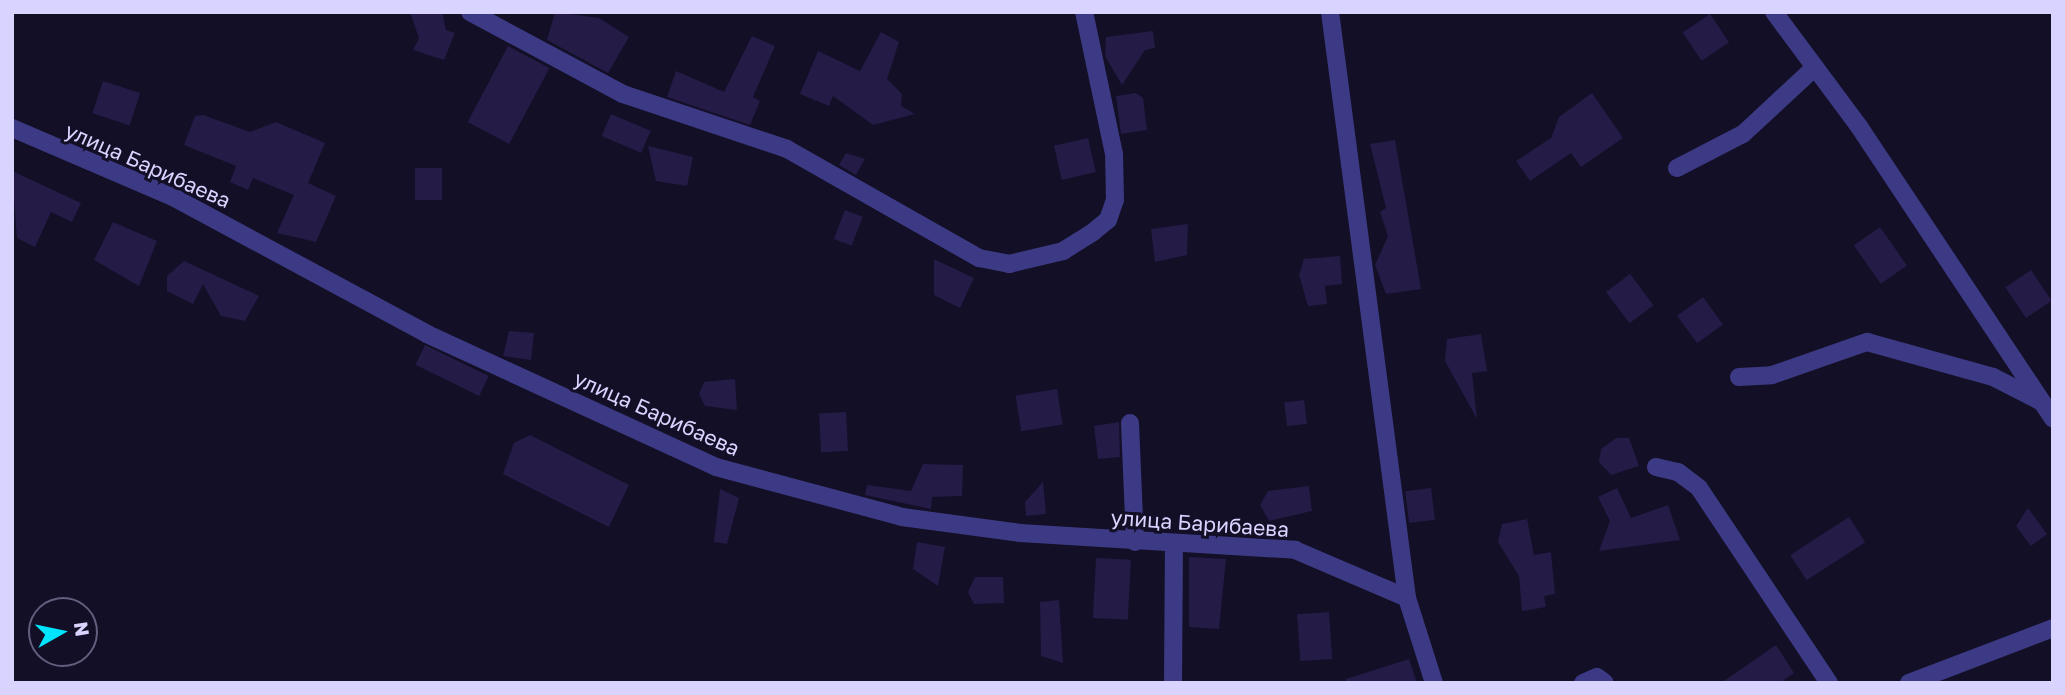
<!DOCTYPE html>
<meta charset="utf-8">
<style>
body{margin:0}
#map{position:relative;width:2065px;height:695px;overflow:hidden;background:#130f26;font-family:"Golos Text",sans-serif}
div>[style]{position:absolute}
.building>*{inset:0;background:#241b47;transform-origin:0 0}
.minor>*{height:18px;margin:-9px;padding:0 9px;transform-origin:9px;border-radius:9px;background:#3d3a85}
span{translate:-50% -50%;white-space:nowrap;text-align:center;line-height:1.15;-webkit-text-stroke:6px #130f26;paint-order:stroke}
.street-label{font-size:21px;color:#d9d4ff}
.frame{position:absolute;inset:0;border:14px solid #d9d4ff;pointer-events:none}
.north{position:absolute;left:28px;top:597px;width:70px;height:70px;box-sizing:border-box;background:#130f26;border:2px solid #625e7d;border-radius:50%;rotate:81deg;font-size:19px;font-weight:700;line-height:28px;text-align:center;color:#d9d4ff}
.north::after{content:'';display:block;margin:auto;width:24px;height:32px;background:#00e5ff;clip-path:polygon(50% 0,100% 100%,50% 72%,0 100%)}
</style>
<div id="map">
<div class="building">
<i style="clip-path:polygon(410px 12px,442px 12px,446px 30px,455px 33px,444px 60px,413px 50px,419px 38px)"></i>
<i style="clip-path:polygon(555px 12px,599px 18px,629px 37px,608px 73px,547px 40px)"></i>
<i style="left:1710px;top:14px;width:34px;height:33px;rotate:56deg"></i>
<i style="clip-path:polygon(1153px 31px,1155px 48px,1145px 50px,1122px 85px,1105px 56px,1106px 37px)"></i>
<i style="clip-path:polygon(881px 32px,899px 42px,887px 79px,902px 94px,901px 106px,915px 114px,873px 125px,833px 96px,829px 106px,800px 94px,818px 51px,860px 71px)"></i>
<i style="clip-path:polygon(752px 36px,775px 46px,753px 97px,760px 101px,750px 125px,667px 97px,676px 71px,724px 92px)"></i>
<i style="left:508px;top:46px;width:47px;height:86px;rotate:28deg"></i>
<i style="left:103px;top:81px;width:39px;height:34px;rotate:18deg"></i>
<i style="clip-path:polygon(1136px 93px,1143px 98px,1147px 130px,1121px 134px,1116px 96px)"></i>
<i style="clip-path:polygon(1592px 93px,1623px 138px,1581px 167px,1571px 153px,1530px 181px,1516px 161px,1551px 138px,1559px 117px)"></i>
<i style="left:611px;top:114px;width:43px;height:24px;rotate:23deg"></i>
<i style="clip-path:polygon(203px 115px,250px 132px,276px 122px,325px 143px,308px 183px,336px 196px,316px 242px,277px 233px,294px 195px,253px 178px,248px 190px,230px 182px,236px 166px,184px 145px,195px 116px)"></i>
<i style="left:1088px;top:138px;width:35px;height:35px;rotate:77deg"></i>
<i style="clip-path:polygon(1395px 140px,1421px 289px,1386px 294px,1375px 265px,1388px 236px,1380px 212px,1386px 208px,1370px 144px)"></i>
<i style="clip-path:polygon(648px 146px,693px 157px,687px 186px,656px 181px)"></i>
<i style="clip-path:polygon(846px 153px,865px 159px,856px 175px,839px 165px)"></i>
<i style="left:415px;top:168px;width:27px;height:32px"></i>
<i style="clip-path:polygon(12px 171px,81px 203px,72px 222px,51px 212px,35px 247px,17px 238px)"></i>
<i style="left:845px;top:210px;width:19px;height:31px;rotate:21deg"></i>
<i style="clip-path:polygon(113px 222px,157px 241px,139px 286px,94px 260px)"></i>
<i style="clip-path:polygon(1188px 224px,1187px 255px,1155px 262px,1151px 229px)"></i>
<i style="left:1880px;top:227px;width:47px;height:32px;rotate:55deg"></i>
<i style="clip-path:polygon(1340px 256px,1342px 284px,1325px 286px,1327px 304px,1308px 306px,1299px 275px,1304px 259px)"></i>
<i style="clip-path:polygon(934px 259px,974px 278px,960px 308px,934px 295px)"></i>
<i style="clip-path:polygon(184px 261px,259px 296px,245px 321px,221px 316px,203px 284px,193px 304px,167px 291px,167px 276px)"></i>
<i style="left:2031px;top:270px;width:37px;height:31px;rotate:56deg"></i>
<i style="left:1630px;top:274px;width:39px;height:30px;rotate:53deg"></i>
<i style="left:1703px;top:297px;width:34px;height:32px;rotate:54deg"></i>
<i style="clip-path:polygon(509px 331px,534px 333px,531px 360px,503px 356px)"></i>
<i style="clip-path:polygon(1481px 334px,1487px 371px,1472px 373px,1477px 419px,1445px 361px,1447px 339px)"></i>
<i style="left:425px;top:345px;width:71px;height:22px;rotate:26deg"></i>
<i style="clip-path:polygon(735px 379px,737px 410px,705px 406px,699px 394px,704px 382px)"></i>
<i style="left:1057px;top:389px;width:36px;height:42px;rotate:81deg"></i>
<i style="left:1304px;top:400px;width:24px;height:20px;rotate:83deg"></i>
<i style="left:846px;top:412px;width:39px;height:27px;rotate:87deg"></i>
<i style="clip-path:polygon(1119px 422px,1120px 457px,1098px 459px,1094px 426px)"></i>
<i style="clip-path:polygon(530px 435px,629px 485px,609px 527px,503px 474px,514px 443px)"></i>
<i style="clip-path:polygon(1616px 438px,1629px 438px,1639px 466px,1611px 475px,1599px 462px,1601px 449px)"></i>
<i style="clip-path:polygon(923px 464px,963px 465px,962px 496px,932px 497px,931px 509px,865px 495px,867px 485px,911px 491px)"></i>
<i style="clip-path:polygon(1043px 482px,1046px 514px,1026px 516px,1025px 502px)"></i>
<i style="clip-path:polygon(1309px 486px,1312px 511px,1269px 521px,1260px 505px,1268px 491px)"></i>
<i style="left:1431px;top:488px;width:32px;height:26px;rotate:83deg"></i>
<i style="clip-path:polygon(1617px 488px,1631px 518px,1668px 505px,1680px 540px,1599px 551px,1610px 521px,1598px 497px)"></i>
<i style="clip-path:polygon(720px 489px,739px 498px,727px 544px,714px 542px)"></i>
<i style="clip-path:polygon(2028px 508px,2047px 534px,2031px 546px,2016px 526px)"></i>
<i style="left:1849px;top:517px;width:30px;height:70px;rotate:57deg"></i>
<i style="clip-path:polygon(1527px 519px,1534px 555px,1551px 552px,1555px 594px,1544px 596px,1546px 607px,1522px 611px,1519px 576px,1498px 542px,1502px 524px)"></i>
<i style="clip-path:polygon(917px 542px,945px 547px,938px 586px,913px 569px)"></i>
<i style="clip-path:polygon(1189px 557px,1226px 559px,1219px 629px,1189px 627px)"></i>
<i style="left:1096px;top:558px;width:35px;height:60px;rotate:3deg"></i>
<i style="clip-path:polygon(975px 577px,1003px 577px,1004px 603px,974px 604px,968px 592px)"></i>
<i style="clip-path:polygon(1059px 600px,1063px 663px,1041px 656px,1040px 602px)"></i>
<i style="left:1329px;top:612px;width:47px;height:32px;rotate:86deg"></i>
<i style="clip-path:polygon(1776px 645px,1794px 673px,1780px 683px,1721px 683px)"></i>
<i style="clip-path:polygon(1409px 659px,1417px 683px,1346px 683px,1346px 679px)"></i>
</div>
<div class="minor">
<i style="left:470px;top:12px;width:174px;rotate:28.2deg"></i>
<i style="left:623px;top:94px;width:173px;rotate:18.5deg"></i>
<i style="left:787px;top:149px;width:221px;rotate:29.6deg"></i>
<i style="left:979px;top:258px;width:31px;rotate:11deg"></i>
<i style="left:1009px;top:264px;width:56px;rotate:-13.5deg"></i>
<i style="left:1063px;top:251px;width:36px;rotate:-32deg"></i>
<i style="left:1093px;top:232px;width:19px;rotate:-39deg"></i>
<i style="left:1108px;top:220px;width:21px;rotate:-71deg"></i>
<i style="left:1115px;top:200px;width:46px;rotate:-91.2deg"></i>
<i style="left:1114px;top:154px;width:145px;rotate:-101.9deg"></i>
<i style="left:1330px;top:12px;width:591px;rotate:82.51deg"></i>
<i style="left:1407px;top:598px;width:89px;rotate:72.4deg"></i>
<i style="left:1774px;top:12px;width:144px;rotate:53.4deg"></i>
<i style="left:1860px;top:128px;width:349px;rotate:56.4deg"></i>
<i style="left:12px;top:128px;width:175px;rotate:23.2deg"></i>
<i style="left:173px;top:197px;width:289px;rotate:28.3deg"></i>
<i style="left:427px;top:334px;width:318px;rotate:24.7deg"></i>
<i style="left:716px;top:467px;width:193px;rotate:15deg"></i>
<i style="left:902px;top:517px;width:119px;rotate:7.7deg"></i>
<i style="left:1020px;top:533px;width:276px;rotate:3.5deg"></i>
<i style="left:1295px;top:550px;width:122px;rotate:23.2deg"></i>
<i style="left:1677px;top:168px;width:74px;rotate:-27.3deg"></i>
<i style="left:1743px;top:134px;width:96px;rotate:-42.9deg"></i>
<i style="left:1739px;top:377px;width:33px;rotate:-3deg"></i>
<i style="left:1772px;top:375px;width:101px;rotate:-19.2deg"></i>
<i style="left:1867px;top:342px;width:131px;rotate:15.5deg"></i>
<i style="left:1993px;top:377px;width:53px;rotate:27.1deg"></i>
<i style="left:1130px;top:423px;width:119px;rotate:87.6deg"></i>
<i style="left:1656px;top:467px;width:23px;rotate:13deg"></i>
<i style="left:1678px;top:472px;width:26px;rotate:37deg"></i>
<i style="left:1699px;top:488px;width:234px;rotate:56.3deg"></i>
<i style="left:1173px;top:683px;width:138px;rotate:-89.6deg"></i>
<i style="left:1583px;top:683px;width:15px;rotate:-23deg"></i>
<i style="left:1597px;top:677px;width:9px;rotate:36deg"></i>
<i style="left:1909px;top:683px;width:154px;rotate:-20.9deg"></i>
</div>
<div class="street-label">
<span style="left:148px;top:165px;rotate:24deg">улица Барибаева</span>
<span style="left:657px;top:413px;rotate:24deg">улица Барибаева</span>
<span style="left:1200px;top:523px;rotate:4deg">улица Барибаева</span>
</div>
<div class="frame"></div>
<div class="north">N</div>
</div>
